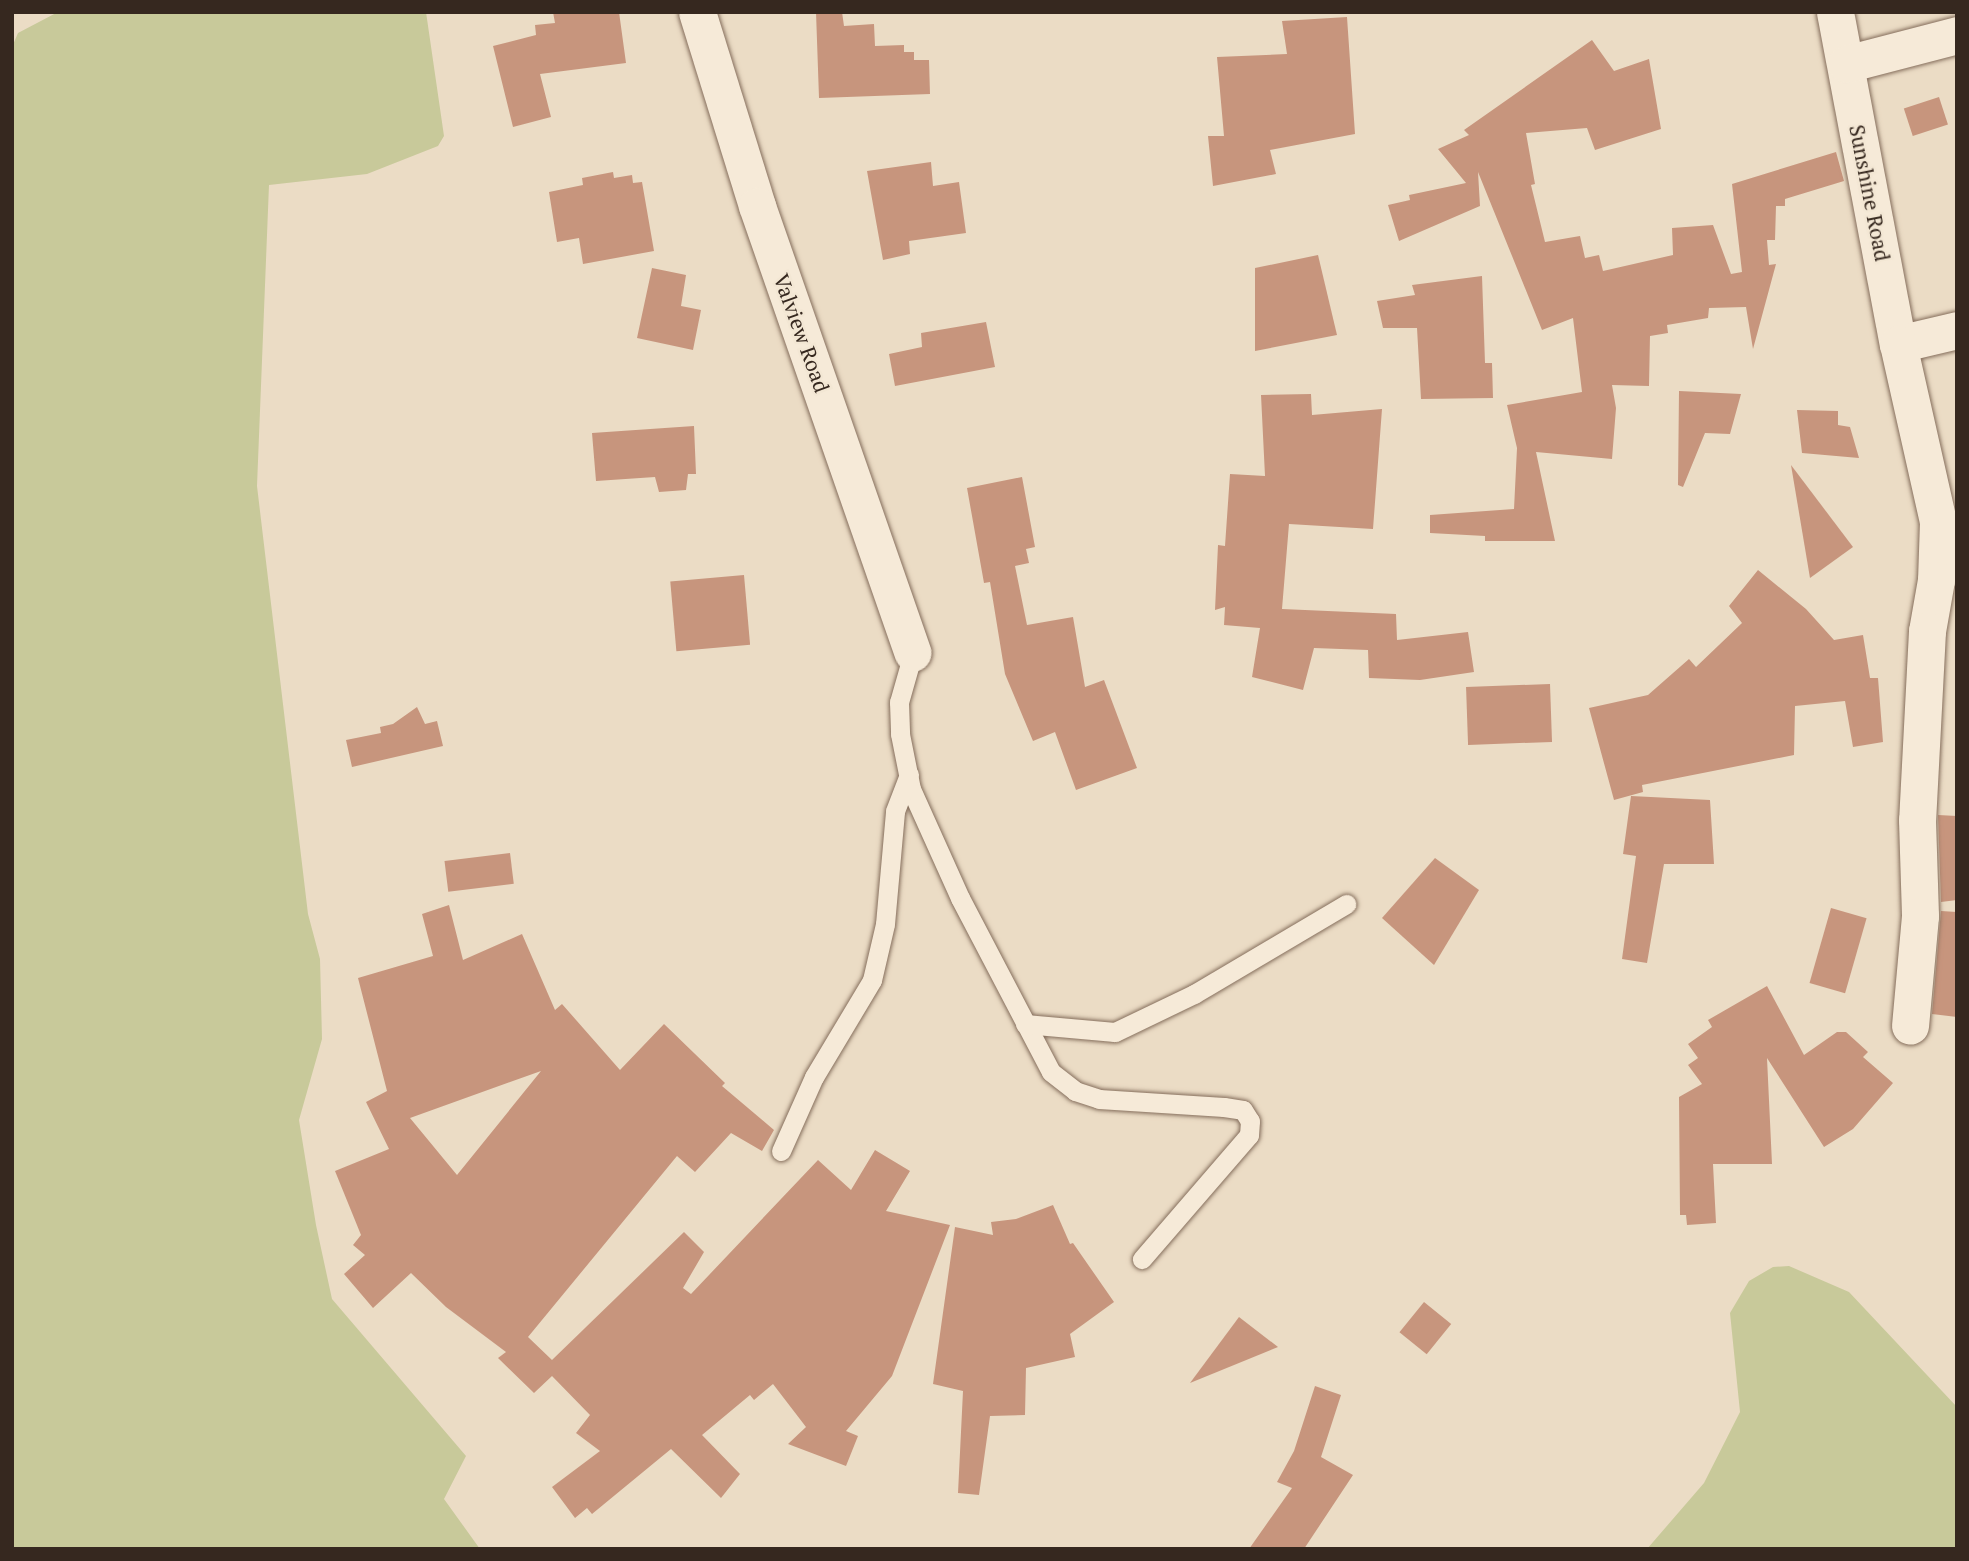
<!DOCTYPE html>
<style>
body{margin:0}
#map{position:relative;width:1969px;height:1561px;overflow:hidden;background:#ebdcc5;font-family:"PT Serif",serif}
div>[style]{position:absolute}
.green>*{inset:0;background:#c8c99a}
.building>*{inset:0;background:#c7957d;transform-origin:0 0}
.roads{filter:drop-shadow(0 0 2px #856e5c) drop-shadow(0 0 2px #856e5c)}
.service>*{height:19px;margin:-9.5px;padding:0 9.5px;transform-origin:9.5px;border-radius:9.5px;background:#f6ead8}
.minor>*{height:37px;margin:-18.5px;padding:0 18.5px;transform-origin:18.5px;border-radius:18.5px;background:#f6ead8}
span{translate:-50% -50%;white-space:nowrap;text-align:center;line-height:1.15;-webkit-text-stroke:5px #f3e7d4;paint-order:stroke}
.street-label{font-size:21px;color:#36281f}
.frame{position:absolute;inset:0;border:14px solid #36281f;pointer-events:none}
</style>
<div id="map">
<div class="green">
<i style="clip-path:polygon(58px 12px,426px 12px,444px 136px,438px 146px,367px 174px,269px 185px,257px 486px,308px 914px,320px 959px,322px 1039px,299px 1120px,316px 1225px,332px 1299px,466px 1456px,444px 1499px,480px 1549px,12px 1549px,12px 47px,18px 33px)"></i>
<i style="clip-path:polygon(1789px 1266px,1849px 1292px,1957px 1407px,1957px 1549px,1647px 1549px,1704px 1483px,1740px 1412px,1730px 1313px,1749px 1281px,1773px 1267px)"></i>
</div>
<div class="building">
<i style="clip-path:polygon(553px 12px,619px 12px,626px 63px,540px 74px,551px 117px,513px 127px,493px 46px,536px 35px,535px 25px,555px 23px)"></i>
<i style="clip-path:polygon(816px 12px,842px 12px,844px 26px,874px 24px,875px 46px,904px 45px,904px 52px,914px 52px,914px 60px,929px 60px,930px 94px,819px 98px)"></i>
<i style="clip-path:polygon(1347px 17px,1355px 134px,1270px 150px,1276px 174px,1213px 186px,1208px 136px,1224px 136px,1217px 57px,1287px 54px,1282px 21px)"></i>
<i style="clip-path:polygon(1592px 40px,1614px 71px,1649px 59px,1661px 129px,1595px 150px,1587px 128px,1526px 133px,1535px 184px,1531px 185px,1545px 242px,1580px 236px,1585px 258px,1599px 255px,1603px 271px,1673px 255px,1672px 228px,1713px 225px,1731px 274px,1742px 272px,1732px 184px,1836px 152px,1844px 181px,1785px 199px,1785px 206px,1776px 206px,1775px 240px,1767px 240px,1769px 265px,1776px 264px,1753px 349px,1746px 307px,1709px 308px,1708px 318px,1667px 325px,1668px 333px,1650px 336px,1649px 386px,1612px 385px,1616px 408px,1612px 459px,1536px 452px,1555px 541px,1485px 541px,1485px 536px,1430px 533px,1430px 515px,1514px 509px,1517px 448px,1507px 405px,1582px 392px,1573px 318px,1542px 330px,1478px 172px,1480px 206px,1399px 241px,1388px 205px,1410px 200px,1409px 195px,1466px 183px,1438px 149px,1469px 135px,1464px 130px)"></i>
<i style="left:1939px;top:97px;width:29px;height:37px;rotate:72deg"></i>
<i style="clip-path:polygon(931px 162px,933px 186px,959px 182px,966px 233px,909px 241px,910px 254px,883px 260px,867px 171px)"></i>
<i style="clip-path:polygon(613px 172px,614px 178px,632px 175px,633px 183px,642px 182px,654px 251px,583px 264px,579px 238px,557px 242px,549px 192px,583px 185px,582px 178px)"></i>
<i style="clip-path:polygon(1318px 255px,1337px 335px,1255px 351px,1255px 268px)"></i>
<i style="clip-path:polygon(652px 268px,686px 275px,681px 306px,701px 310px,693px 350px,637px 338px)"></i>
<i style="clip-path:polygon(1482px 276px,1485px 363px,1492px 363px,1493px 398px,1421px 399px,1417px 328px,1383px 328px,1377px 301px,1415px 295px,1412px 285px)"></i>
<i style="clip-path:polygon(986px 322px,995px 367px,895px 386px,889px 354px,922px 347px,921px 333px)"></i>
<i style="clip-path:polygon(1679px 391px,1741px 394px,1730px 434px,1705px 433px,1683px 487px,1678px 485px)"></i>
<i style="clip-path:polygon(1311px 394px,1312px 415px,1382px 409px,1373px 529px,1289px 524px,1282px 609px,1396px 614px,1397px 640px,1468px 632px,1474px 672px,1420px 680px,1369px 678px,1368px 650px,1314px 648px,1303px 690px,1252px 677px,1260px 628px,1224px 625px,1225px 607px,1215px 610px,1218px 545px,1225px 546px,1230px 474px,1265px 476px,1261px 395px)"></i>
<i style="clip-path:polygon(1797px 410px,1838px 411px,1838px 425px,1850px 427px,1859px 458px,1802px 453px)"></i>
<i style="clip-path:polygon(694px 426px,696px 474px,688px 474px,686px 490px,659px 492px,655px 477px,596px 481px,592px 433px)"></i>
<i style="clip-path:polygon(1791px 465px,1853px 547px,1810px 578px)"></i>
<i style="clip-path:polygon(1022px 477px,1035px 547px,1026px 549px,1029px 563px,1015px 566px,1027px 625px,1073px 617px,1085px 687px,1104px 680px,1137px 768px,1076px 790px,1055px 732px,1033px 741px,1005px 674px,990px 582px,984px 583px,967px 488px)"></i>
<i style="clip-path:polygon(1758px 570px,1806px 609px,1834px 640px,1863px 635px,1870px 678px,1878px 678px,1883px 742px,1853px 747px,1845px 701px,1795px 706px,1794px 755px,1642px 785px,1643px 792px,1614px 800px,1589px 708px,1648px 695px,1689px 659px,1696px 667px,1742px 623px,1729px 606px)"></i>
<i style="left:744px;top:575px;width:70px;height:74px;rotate:85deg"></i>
<i style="left:1550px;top:684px;width:58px;height:84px;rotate:88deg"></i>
<i style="clip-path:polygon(417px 707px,425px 724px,437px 721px,443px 746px,352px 767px,346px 740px,381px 733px,380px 727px,393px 724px)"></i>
<i style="clip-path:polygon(1631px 796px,1710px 800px,1714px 864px,1664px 864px,1647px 963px,1622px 959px,1636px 856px,1623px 854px)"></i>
<i style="clip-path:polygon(1938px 815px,1957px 816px,1957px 900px,1941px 902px)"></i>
<i style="left:510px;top:853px;width:31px;height:66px;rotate:83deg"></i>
<i style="clip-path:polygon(1435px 858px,1479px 890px,1434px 965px,1382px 918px)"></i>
<i style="clip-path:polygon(evenodd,449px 905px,463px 960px,522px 934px,555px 1010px,562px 1004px,620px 1070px,664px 1024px,725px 1083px,722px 1086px,774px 1130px,762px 1151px,731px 1133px,695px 1172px,677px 1156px,528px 1337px,552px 1360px,684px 1232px,704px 1252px,683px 1288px,691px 1294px,818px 1160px,851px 1190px,875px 1150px,910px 1171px,886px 1211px,950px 1225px,892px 1376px,846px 1431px,858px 1436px,846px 1466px,788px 1444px,806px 1427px,773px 1384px,754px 1400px,750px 1395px,702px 1435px,740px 1474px,721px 1498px,671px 1449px,592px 1514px,587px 1508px,575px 1518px,552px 1487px,600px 1451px,576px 1433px,590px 1415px,552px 1376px,534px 1393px,498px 1358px,506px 1352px,446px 1307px,411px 1273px,373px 1308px,344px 1274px,365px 1255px,353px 1245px,361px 1235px,335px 1171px,389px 1149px,366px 1102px,387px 1091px,358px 978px,433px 956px,422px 914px,449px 905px,541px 1071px,457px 1175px,410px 1118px,541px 1071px)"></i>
<i style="left:1831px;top:908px;width:37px;height:78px;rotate:16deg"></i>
<i style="clip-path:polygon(1941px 911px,1957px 912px,1957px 1017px,1932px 1014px)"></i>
<i style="clip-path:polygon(1767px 986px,1804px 1055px,1837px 1032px,1846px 1032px,1868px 1052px,1863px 1057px,1893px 1083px,1853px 1129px,1824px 1147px,1767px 1058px,1772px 1164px,1713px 1164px,1716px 1223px,1687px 1225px,1686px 1215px,1680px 1215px,1679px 1097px,1702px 1084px,1688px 1065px,1698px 1058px,1688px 1044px,1712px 1027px,1708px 1020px)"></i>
<i style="clip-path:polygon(1053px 1205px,1070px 1244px,1073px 1243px,1114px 1302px,1070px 1334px,1075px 1357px,1026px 1368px,1025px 1415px,990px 1416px,979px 1495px,958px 1493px,963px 1391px,933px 1384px,955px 1227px,993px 1235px,991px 1222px,1016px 1219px)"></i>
<i style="left:1424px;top:1302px;width:35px;height:39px;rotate:39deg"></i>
<i style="clip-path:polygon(1239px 1317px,1278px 1347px,1190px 1383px)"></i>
<i style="clip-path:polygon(1315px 1386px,1341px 1395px,1321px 1457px,1353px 1475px,1304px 1549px,1249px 1549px,1292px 1488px,1277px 1482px,1294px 1451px)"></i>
</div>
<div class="roads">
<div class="service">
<i style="left:913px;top:653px;width:51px;rotate:105.9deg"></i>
<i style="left:899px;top:702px;width:32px;rotate:88deg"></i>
<i style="left:900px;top:734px;width:56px;rotate:78.7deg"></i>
<i style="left:911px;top:789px;width:120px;rotate:65.8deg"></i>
<i style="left:960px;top:898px;width:196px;rotate:62.4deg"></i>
<i style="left:1051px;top:1072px;width:31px;rotate:38deg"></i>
<i style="left:1075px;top:1091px;width:25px;rotate:18deg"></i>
<i style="left:1099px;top:1099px;width:125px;rotate:3.7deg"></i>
<i style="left:1224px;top:1107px;width:19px;rotate:9deg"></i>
<i style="left:1243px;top:1110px;width:13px;rotate:58deg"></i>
<i style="left:1250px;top:1121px;width:14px;rotate:94deg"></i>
<i style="left:1249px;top:1135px;width:164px;rotate:130.8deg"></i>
<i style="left:1025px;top:1024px;width:90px;rotate:5.1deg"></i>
<i style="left:1115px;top:1032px;width:88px;rotate:-25.7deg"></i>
<i style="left:1194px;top:994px;width:177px;rotate:-30.6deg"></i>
<i style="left:781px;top:1151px;width:81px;rotate:-66deg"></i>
<i style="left:814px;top:1077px;width:113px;rotate:-59.1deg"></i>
<i style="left:872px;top:980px;width:57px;rotate:-76.9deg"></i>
<i style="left:885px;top:924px;width:113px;rotate:-84.9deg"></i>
<i style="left:895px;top:811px;width:39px;rotate:-69deg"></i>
</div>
<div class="minor">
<i style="left:697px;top:12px;width:203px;rotate:72.8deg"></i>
<i style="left:757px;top:206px;width:473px;rotate:70.8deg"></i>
<i style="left:1835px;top:12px;width:338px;rotate:79.3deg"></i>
<i style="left:1898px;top:344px;width:61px;rotate:-13.3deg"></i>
<i style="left:1846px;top:64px;width:115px;rotate:-14.6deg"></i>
<i style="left:1898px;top:344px;width:181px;rotate:77.3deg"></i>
<i style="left:1938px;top:521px;width:59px;rotate:91.9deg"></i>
<i style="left:1936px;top:580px;width:52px;rotate:100deg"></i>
<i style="left:1927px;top:631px;width:189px;rotate:93deg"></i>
<i style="left:1917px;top:820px;width:96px;rotate:88.2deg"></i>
<i style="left:1920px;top:916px;width:110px;rotate:95.2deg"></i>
</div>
</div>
<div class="street-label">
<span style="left:1870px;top:193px;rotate:79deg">Sunshine Road</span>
<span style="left:802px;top:333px;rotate:70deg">Valview Road</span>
</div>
<div class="frame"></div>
</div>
